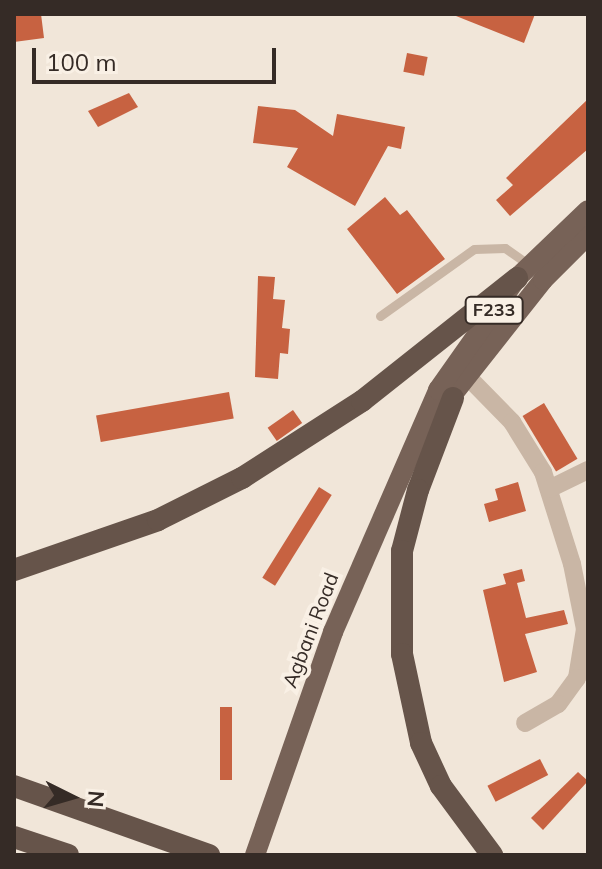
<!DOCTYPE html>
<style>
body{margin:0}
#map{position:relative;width:602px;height:869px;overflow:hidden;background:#f1e6d9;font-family:Mulish,sans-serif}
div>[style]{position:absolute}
.building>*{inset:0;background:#c76241;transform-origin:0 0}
.service>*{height:9px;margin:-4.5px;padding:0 4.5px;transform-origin:4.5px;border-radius:4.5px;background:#c9b6a5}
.minor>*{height:18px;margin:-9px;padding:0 9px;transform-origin:9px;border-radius:9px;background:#c9b6a5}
.primary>*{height:20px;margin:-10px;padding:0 10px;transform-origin:10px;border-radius:10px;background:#776257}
.trunk>*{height:22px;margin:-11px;padding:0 11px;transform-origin:11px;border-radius:11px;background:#66544a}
span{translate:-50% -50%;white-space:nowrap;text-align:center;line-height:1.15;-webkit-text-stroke:8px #f9f0e5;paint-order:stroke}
.shield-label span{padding:2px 6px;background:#f9f0e5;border:2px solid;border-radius:6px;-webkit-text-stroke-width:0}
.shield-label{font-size:18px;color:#352b26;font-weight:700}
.street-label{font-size:20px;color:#352b26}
.frame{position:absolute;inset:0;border:16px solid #352b26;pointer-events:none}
.north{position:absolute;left:32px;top:757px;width:80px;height:80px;-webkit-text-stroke:6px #f9f0e5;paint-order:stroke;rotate:95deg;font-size:22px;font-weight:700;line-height:32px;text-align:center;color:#352b26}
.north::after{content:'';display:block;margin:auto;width:28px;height:36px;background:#352b26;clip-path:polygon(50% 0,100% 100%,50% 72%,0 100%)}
.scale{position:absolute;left:32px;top:48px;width:244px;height:36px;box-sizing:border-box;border:4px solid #352b26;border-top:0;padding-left:10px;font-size:24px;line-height:28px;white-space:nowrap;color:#352b26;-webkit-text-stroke:6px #f9f0e5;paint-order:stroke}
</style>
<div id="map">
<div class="building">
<i style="clip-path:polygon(14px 14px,41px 14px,44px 38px,14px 42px)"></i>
<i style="clip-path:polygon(451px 14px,535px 14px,524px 43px)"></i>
<i style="left:407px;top:53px;width:21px;height:19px;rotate:11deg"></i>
<i style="clip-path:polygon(129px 93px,138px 107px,98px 127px,88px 111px)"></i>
<i style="clip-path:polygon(588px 99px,588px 149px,510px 216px,496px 200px,513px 185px,506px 178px)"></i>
<i style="clip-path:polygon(258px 106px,295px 110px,333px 136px,337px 114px,405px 127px,401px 149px,388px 146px,355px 206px,287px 167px,298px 148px,253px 143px)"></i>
<i style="clip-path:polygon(385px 197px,400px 215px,407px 210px,445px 259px,397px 294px,347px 229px)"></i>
<i style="clip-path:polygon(258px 276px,275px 277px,273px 299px,285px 300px,282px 328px,290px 329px,288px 354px,280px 353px,278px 379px,255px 377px)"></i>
<i style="left:229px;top:392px;width:27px;height:135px;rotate:80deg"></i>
<i style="left:544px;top:403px;width:65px;height:25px;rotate:59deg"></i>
<i style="left:293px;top:410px;width:16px;height:31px;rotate:55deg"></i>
<i style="clip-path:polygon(518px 482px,526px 511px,489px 522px,484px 504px,498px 500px,495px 489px)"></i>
<i style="left:319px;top:487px;width:15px;height:107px;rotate:32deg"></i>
<i style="clip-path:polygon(522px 569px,525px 581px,517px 583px,526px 618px,564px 610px,568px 624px,525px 634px,537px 672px,504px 682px,483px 590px,506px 584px,503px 574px)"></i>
<i style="left:220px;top:707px;width:12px;height:73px"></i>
<i style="left:540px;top:759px;width:18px;height:59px;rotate:63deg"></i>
<i style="clip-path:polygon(578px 772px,588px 781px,543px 830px,531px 818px)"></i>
</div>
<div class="service">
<i style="left:380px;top:316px;width:115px;rotate:-35.5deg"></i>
<i style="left:474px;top:249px;width:31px;rotate:-2deg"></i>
<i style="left:505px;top:248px;width:29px;rotate:35deg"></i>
</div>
<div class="minor">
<i style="left:468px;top:377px;width:63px;rotate:45.6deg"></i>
<i style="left:512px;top:422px;width:59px;rotate:58.2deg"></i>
<i style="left:543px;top:472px;width:96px;rotate:72.5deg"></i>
<i style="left:572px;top:564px;width:66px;rotate:78.7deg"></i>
<i style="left:585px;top:629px;width:50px;rotate:99.3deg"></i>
<i style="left:577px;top:678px;width:32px;rotate:126deg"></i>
<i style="left:558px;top:704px;width:38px;rotate:150deg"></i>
<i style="left:549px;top:489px;width:43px;rotate:-26deg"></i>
</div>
<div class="primary">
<i style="left:442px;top:408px;width:163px;rotate:-51.7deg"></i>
<i style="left:543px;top:280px;width:64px;rotate:-45deg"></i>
<i style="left:255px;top:855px;width:236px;rotate:-70.7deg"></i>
<i style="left:333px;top:632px;width:264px;rotate:-66.5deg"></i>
<i style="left:438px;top:390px;width:137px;rotate:-54.8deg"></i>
<i style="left:517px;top:278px;width:98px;rotate:-43.8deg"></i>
</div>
<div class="trunk">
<i style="left:453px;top:398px;width:98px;rotate:110.8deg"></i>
<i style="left:418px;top:490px;width:63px;rotate:104.7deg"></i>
<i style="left:402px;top:551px;width:103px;rotate:90deg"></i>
<i style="left:402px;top:654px;width:91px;rotate:77.9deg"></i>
<i style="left:421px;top:743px;width:47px;rotate:65.1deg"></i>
<i style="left:441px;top:786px;width:86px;rotate:53.5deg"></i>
<i style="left:14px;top:570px;width:152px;rotate:-19.1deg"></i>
<i style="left:158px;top:520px;width:94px;rotate:-26.6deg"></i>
<i style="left:242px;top:478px;width:143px;rotate:-32.7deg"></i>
<i style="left:362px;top:401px;width:198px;rotate:-38.4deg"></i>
<i style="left:14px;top:786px;width:207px;rotate:19.5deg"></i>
<i style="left:14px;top:837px;width:57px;rotate:18.4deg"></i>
</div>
<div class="shield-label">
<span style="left:494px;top:310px">F233</span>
</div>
<div class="street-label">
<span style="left:310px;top:630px;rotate:-69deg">Agbani Road</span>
</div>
<div class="frame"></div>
<div class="north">N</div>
<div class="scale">100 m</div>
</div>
